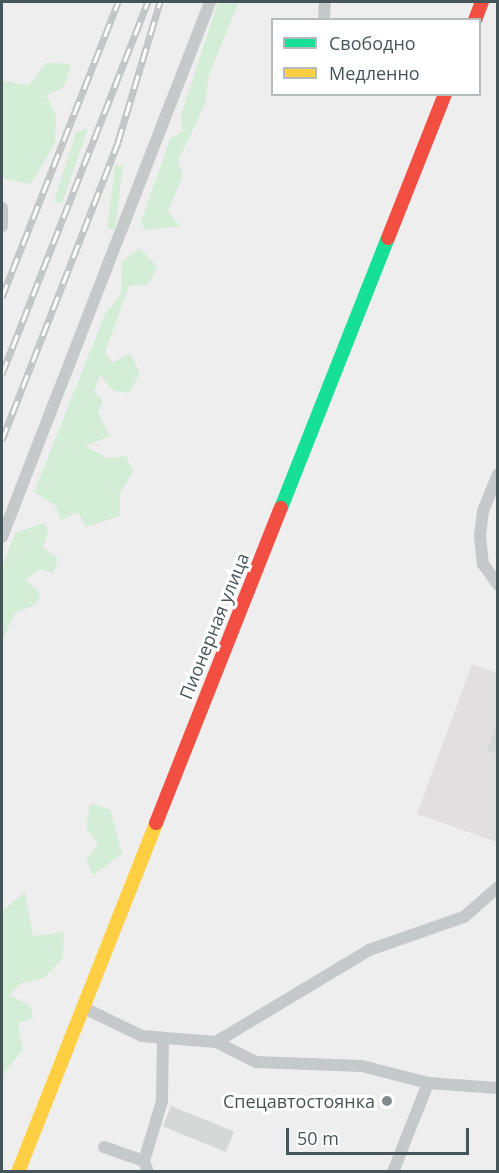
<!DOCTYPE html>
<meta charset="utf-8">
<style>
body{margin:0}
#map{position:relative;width:499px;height:1173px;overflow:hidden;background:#efeeee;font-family:"Open Sans",sans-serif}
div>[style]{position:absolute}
.education>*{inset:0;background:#e1dfe0}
.green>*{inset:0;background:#d3edd6;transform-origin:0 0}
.building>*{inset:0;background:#d6d7d7;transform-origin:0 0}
.lane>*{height:12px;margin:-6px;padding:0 6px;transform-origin:6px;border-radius:6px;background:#c5c9ca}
.fast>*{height:14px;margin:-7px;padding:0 7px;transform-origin:7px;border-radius:7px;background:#16e098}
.slow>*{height:14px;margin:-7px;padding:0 7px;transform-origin:7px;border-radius:7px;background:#ffcf43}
.jam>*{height:14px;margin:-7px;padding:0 7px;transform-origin:7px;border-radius:7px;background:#f24e42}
.rail>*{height:7px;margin-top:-3.5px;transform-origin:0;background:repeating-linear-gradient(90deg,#fff 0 14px,#c1c4c4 0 28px);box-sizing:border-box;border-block:2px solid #c1c4c4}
.dots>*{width:16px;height:16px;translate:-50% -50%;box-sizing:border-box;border:3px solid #fff;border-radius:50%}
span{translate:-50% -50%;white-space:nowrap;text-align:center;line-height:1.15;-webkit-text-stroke:6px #fff;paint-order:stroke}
.street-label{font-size:18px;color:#46555a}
.poi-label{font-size:18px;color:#46555a}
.right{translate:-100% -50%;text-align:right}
.frame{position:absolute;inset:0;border:3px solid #46555a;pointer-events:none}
.legend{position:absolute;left:271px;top:18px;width:210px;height:78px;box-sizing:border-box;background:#fff;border:2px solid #b5bbbd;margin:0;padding:8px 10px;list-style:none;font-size:18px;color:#46555a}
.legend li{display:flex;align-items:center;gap:12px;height:30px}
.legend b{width:30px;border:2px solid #b5bbbd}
.scale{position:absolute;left:286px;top:1128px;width:183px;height:27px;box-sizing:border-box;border:3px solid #46555a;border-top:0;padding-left:8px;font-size:18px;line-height:21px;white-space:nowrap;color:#46555a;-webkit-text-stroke:4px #fff;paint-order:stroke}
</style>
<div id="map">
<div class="education">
<i style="clip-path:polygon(472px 664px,497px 673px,497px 842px,417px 814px)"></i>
</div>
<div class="green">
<i style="clip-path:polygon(218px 2px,239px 2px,209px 74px,205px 104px,178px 161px,183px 176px,168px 211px,180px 226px,145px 230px,141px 222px,170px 139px,182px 131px,181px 115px)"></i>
<i style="clip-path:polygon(46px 63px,71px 64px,64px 87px,46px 96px,56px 114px,55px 143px,31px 184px,8px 180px,2px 175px,2px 81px,29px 85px)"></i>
<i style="clip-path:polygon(88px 128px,62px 203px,54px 202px,76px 132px)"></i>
<i style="left:115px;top:165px;width:8px;height:64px;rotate:7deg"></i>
<i style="clip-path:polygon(139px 248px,158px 267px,147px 285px,129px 286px,105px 352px,112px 363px,130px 353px,140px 373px,129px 393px,114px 391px,100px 375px,94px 391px,103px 401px,98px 413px,110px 436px,85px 446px,107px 458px,126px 456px,133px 472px,120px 493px,120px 516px,86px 527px,78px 512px,61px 521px,56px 506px,34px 492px,105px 314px,121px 295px,122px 262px)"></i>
<i style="clip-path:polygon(44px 523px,48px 532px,43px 547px,58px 559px,53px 573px,40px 569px,26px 579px,41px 594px,35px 605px,15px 613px,2px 641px,2px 568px,15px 533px)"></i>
<i style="clip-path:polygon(90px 804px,110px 809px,122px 854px,93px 875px,86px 860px,98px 844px,86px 828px)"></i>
<i style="clip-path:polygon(25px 892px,33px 936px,64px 932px,63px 958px,44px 978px,21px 983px,10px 995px,31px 1007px,33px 1019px,18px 1023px,23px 1050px,5px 1072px,2px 1087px,2px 911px)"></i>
</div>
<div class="building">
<i style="clip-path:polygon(498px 723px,498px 754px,487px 750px)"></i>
<i style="left:171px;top:1106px;width:68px;height:22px;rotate:22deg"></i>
</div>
<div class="lane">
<i style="left:324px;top:20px;width:18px;rotate:-87deg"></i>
<i style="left:2px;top:208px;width:18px;rotate:90deg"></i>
<i style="left:498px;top:474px;width:40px;rotate:112deg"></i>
<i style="left:483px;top:511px;width:25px;rotate:97deg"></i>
<i style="left:480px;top:536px;width:28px;rotate:84deg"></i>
<i style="left:483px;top:564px;width:26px;rotate:54deg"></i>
<i style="left:2px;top:537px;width:574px;rotate:-68.75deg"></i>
<i style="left:84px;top:1008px;width:64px;rotate:25.8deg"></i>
<i style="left:142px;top:1036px;width:74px;rotate:4.6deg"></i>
<i style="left:216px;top:1042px;width:179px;rotate:-31deg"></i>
<i style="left:369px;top:950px;width:101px;rotate:-19.2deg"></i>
<i style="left:464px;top:917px;width:45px;rotate:-41.4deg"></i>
<i style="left:216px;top:1042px;width:45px;rotate:26.6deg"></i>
<i style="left:256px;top:1062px;width:106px;rotate:2.2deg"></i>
<i style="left:362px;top:1066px;width:68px;rotate:14.4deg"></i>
<i style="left:428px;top:1083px;width:70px;rotate:4.1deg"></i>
<i style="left:104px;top:1147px;width:42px;rotate:19.3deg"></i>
<i style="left:144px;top:1161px;width:12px;rotate:70deg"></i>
<i style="left:144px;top:1161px;width:63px;rotate:-73.3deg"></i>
<i style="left:162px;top:1101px;width:62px;rotate:-89.1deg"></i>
<i style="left:393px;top:1172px;width:96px;rotate:-68.5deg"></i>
</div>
<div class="fast">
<i style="left:281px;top:508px;width:290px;rotate:-68.4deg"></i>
</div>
<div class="slow">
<i style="left:18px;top:1172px;width:375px;rotate:-68.4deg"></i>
</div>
<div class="jam">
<i style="left:475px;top:20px;width:19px;rotate:-69deg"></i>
<i style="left:388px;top:238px;width:155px;rotate:-68.4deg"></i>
<i style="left:156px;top:823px;width:339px;rotate:-68.4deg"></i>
</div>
<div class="rail">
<i style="left:2px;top:297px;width:317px;rotate:-68.5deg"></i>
<i style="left:2px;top:374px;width:400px;rotate:-68.6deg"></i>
<i style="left:2px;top:440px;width:320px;rotate:-68.7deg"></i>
<i style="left:118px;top:142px;width:146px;rotate:-73.3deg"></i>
</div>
<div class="dots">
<i style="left:387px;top:1101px;background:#818b8e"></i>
</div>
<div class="street-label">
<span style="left:214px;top:626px;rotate:-68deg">Пионерная улица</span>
</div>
<div class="poi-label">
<span class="right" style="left:375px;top:1101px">Спецавтостоянка</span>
</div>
<div class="frame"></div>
<ul class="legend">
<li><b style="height:8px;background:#16e098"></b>Свободно</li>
<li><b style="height:8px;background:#ffcf43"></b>Медленно</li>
</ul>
<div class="scale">50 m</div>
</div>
